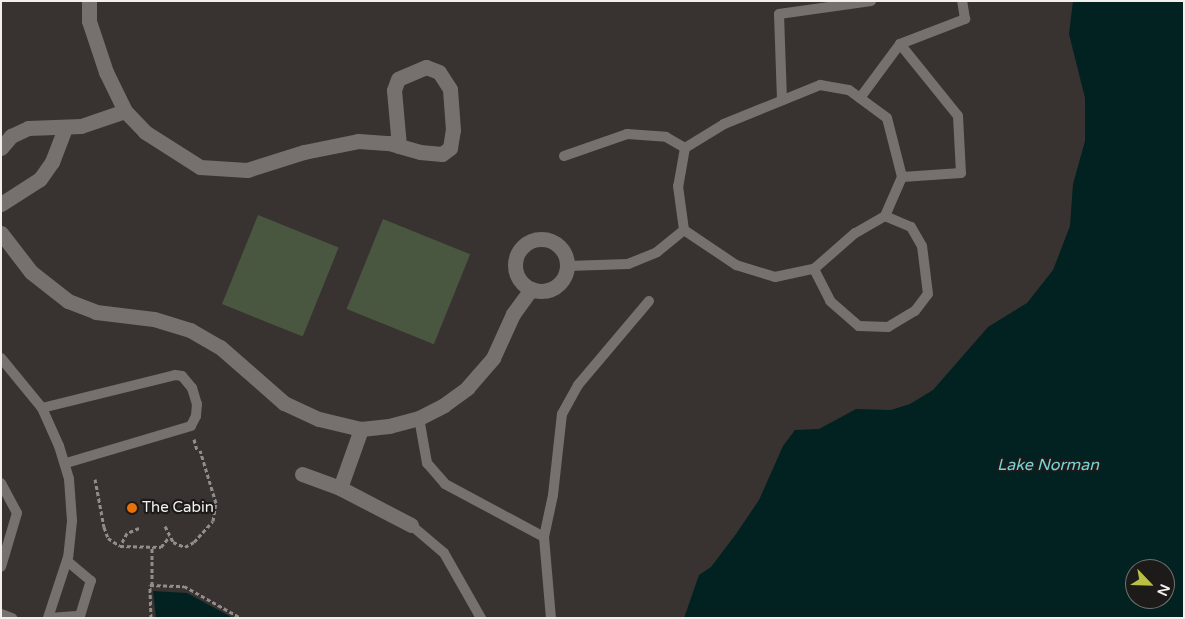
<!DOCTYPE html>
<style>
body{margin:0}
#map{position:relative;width:1185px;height:619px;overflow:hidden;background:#383330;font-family:"Varela Round",sans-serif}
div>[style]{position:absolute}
.green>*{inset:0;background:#495640;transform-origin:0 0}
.water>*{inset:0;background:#022121}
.path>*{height:3px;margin-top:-1.5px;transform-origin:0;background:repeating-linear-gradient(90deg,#918d8a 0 4px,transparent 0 6.5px)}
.lane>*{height:10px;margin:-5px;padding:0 5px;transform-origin:5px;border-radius:5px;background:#76716e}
.street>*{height:15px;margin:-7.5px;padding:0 7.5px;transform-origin:7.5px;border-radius:7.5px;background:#76716e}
.street>.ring{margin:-7.5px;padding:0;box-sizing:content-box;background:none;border:15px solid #76716e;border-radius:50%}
.dots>*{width:14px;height:14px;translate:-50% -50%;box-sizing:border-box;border:2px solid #1d1b1a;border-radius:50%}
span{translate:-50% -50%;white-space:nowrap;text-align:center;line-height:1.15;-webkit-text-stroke:4.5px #1d1b1a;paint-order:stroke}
.poi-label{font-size:15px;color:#f2efed}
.left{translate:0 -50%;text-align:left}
.water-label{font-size:16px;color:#76d5d7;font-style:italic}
.frame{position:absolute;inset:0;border:2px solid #f2efed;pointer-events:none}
.north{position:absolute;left:1125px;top:559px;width:50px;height:50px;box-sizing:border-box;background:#1d1b1a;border:1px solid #72706e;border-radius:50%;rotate:114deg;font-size:14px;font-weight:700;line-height:20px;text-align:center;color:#f2efed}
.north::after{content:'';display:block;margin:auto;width:18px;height:22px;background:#bbc045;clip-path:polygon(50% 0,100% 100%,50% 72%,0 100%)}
</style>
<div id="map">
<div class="green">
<i style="left:258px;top:215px;width:87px;height:96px;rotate:22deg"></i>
<i style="left:383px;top:219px;width:94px;height:97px;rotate:22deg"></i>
</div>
<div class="water">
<i style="clip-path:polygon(evenodd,1073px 1px,1184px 1px,1184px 618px,684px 618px,699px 575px,711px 567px,736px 534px,759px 500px,783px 446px,795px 430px,819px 429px,856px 409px,891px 410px,910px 404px,933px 390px,988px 327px,1027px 303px,1053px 270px,1070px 226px,1073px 184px,1085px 141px,1085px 98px,1069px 34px,1073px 1px,1135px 569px,1165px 569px,1165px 599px,1135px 599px,1135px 569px)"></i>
<i style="clip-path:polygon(153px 591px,187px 593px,233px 618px,156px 618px)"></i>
</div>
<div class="path">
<i style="left:194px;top:439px;width:11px;rotate:75deg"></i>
<i style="left:95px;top:479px;width:49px;rotate:79.4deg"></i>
<i style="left:104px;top:527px;width:12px;rotate:70deg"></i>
<i style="left:108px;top:538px;width:14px;rotate:34deg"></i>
<i style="left:165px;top:526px;width:18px;rotate:63deg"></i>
<i style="left:173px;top:542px;width:13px;rotate:23deg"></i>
<i style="left:185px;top:547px;width:10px;rotate:-29deg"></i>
<i style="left:194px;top:542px;width:28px;rotate:-48deg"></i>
<i style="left:213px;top:521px;width:18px;rotate:-81deg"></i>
<i style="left:216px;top:503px;width:55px;rotate:-106.8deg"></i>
<i style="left:139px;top:528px;width:13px;rotate:157deg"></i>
<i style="left:127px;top:533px;width:15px;rotate:118deg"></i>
<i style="left:120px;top:546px;width:41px;rotate:1.4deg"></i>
<i style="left:161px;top:547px;width:13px;rotate:-51deg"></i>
<i style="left:152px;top:585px;width:37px;rotate:-90deg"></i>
<i style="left:151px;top:618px;width:33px;rotate:-92deg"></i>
<i style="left:150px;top:585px;width:34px;rotate:2deg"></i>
<i style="left:184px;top:586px;width:65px;rotate:29.3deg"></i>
</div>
<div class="lane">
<i style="left:900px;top:44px;width:70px;rotate:-21deg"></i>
<i style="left:965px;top:19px;width:18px;rotate:-99deg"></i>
<i style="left:860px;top:98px;width:67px;rotate:-53.5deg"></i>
<i style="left:900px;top:44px;width:92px;rotate:51.1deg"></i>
<i style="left:958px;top:116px;width:57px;rotate:87deg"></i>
<i style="left:961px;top:173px;width:59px;rotate:176.1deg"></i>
<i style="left:782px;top:100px;width:86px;rotate:-92deg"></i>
<i style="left:779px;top:14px;width:93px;rotate:-8deg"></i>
<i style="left:685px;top:148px;width:46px;rotate:-31.6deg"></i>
<i style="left:724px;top:124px;width:104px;rotate:-22.1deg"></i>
<i style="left:820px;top:85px;width:29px;rotate:10deg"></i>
<i style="left:849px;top:90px;width:47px;rotate:36.4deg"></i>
<i style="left:887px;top:118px;width:61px;rotate:75.7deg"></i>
<i style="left:902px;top:177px;width:43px;rotate:113.6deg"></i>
<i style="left:564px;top:156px;width:67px;rotate:-19.2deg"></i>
<i style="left:627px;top:134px;width:39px;rotate:4deg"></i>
<i style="left:666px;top:137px;width:22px;rotate:30deg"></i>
<i style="left:685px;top:148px;width:39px;rotate:100deg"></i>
<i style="left:678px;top:186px;width:44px;rotate:82.2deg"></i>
<i style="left:568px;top:266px;width:60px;rotate:-1.9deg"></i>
<i style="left:628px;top:264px;width:31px;rotate:-22deg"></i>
<i style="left:657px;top:252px;width:35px;rotate:-39deg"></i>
<i style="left:684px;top:230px;width:63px;rotate:33.9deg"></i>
<i style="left:736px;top:265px;width:41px;rotate:17.1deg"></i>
<i style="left:775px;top:277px;width:40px;rotate:-12deg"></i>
<i style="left:814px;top:269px;width:36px;rotate:63deg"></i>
<i style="left:830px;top:301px;width:38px;rotate:41deg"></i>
<i style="left:859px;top:326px;width:29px;rotate:2deg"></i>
<i style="left:888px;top:327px;width:31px;rotate:-31deg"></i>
<i style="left:915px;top:311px;width:21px;rotate:-53deg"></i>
<i style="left:928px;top:294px;width:48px;rotate:-97.1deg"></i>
<i style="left:922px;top:246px;width:22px;rotate:-120deg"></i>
<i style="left:911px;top:227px;width:28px;rotate:-157deg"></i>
<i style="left:885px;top:216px;width:34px;rotate:150deg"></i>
<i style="left:855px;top:233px;width:55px;rotate:138.7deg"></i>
<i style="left:1px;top:358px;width:65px;rotate:50.6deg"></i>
<i style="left:42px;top:408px;width:42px;rotate:65.9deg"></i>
<i style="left:59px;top:446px;width:34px;rotate:73deg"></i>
<i style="left:69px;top:479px;width:42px;rotate:85.9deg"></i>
<i style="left:72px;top:521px;width:36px;rotate:96deg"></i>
<i style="left:68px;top:557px;width:64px;rotate:108.2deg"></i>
<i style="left:42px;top:408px;width:137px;rotate:-13.9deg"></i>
<i style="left:175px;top:375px;width:7px;rotate:8deg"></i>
<i style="left:182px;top:376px;width:16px;rotate:50deg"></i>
<i style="left:192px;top:388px;width:17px;rotate:73deg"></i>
<i style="left:197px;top:404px;width:12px;rotate:95deg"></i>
<i style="left:196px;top:416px;width:11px;rotate:117deg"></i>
<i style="left:191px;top:426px;width:130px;rotate:163.5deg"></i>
<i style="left:419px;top:418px;width:46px;rotate:79.9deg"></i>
<i style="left:427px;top:463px;width:28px;rotate:49deg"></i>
<i style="left:445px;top:484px;width:112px;rotate:28.2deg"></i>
<i style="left:544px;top:537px;width:81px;rotate:85.1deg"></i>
<i style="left:1px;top:483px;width:34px;rotate:62deg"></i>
<i style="left:17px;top:513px;width:56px;rotate:106.5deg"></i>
<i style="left:411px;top:525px;width:43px;rotate:40.3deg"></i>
<i style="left:444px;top:553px;width:75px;rotate:60.4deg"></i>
<i style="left:544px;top:537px;width:43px;rotate:-77.9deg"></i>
<i style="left:553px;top:495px;width:81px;rotate:-83.7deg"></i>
<i style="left:562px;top:414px;width:33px;rotate:-61deg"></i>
<i style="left:578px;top:385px;width:110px;rotate:-49.8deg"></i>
<i style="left:1px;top:614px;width:12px;rotate:20deg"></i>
<i style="left:49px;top:618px;width:31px;rotate:-4deg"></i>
<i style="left:80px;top:616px;width:37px;rotate:-73deg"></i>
<i style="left:91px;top:581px;width:31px;rotate:-140deg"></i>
</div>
<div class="street">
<i style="left:89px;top:1px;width:20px;rotate:90deg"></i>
<i style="left:89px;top:21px;width:54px;rotate:71.6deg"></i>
<i style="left:106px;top:72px;width:43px;rotate:64deg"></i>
<i style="left:125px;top:111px;width:29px;rotate:46deg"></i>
<i style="left:145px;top:132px;width:65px;rotate:32.5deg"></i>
<i style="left:200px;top:167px;width:47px;rotate:3.7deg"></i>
<i style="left:247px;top:170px;width:60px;rotate:-17.5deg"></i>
<i style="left:304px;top:152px;width:55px;rotate:-11.5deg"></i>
<i style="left:358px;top:141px;width:32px;rotate:4deg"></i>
<i style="left:390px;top:143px;width:9px;rotate:18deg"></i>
<i style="left:399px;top:146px;width:22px;rotate:16deg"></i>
<i style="left:420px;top:152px;width:22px;rotate:5deg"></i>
<i style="left:442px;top:154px;width:10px;rotate:-37deg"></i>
<i style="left:450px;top:148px;width:18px;rotate:-81deg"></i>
<i style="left:453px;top:130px;width:41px;rotate:-94.2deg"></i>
<i style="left:450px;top:89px;width:20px;rotate:-123deg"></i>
<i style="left:439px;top:72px;width:14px;rotate:-159deg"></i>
<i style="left:426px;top:67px;width:30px;rotate:157deg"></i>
<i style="left:398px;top:79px;width:12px;rotate:110deg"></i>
<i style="left:394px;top:90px;width:56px;rotate:84.9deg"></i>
<i style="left:1px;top:148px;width:16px;rotate:-50deg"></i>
<i style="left:11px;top:136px;width:19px;rotate:-25deg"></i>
<i style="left:28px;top:128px;width:53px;rotate:-2.2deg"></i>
<i style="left:81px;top:126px;width:46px;rotate:-18.8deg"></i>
<i style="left:1px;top:204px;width:46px;rotate:-32.7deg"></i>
<i style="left:40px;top:179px;width:21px;rotate:-55deg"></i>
<i style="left:52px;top:162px;width:36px;rotate:-69deg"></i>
<i style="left:1px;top:233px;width:49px;rotate:52.4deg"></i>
<i style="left:31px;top:272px;width:47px;rotate:38.1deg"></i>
<i style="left:68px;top:301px;width:30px;rotate:21deg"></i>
<i style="left:96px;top:312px;width:58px;rotate:6.9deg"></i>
<i style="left:154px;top:319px;width:38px;rotate:17deg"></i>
<i style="left:190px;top:330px;width:34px;rotate:30deg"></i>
<i style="left:220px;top:347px;width:85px;rotate:41.2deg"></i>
<i style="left:284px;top:403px;width:38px;rotate:25deg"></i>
<i style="left:319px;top:419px;width:43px;rotate:13.4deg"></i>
<i style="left:361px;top:429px;width:28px;rotate:-6deg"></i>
<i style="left:389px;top:426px;width:31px;rotate:-15deg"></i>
<i style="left:419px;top:418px;width:28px;rotate:-27deg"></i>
<i style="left:444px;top:405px;width:29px;rotate:-36deg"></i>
<i style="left:467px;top:388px;width:40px;rotate:-49deg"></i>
<i style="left:493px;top:358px;width:48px;rotate:-65.6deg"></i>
<i style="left:513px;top:314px;width:31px;rotate:-54deg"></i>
<i class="ring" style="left:515px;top:239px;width:37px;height:37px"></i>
<i style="left:302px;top:474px;width:40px;rotate:20.2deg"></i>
<i style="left:340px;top:488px;width:63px;rotate:-70.4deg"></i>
<i style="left:340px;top:488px;width:80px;rotate:27.5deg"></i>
</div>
<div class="dots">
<i style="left:132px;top:508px;background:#e8710a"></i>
</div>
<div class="poi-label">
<span class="left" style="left:142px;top:508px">The Cabin</span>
</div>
<div class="water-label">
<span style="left:1048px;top:465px">Lake Norman</span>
</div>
<div class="frame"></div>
<div class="north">N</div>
</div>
